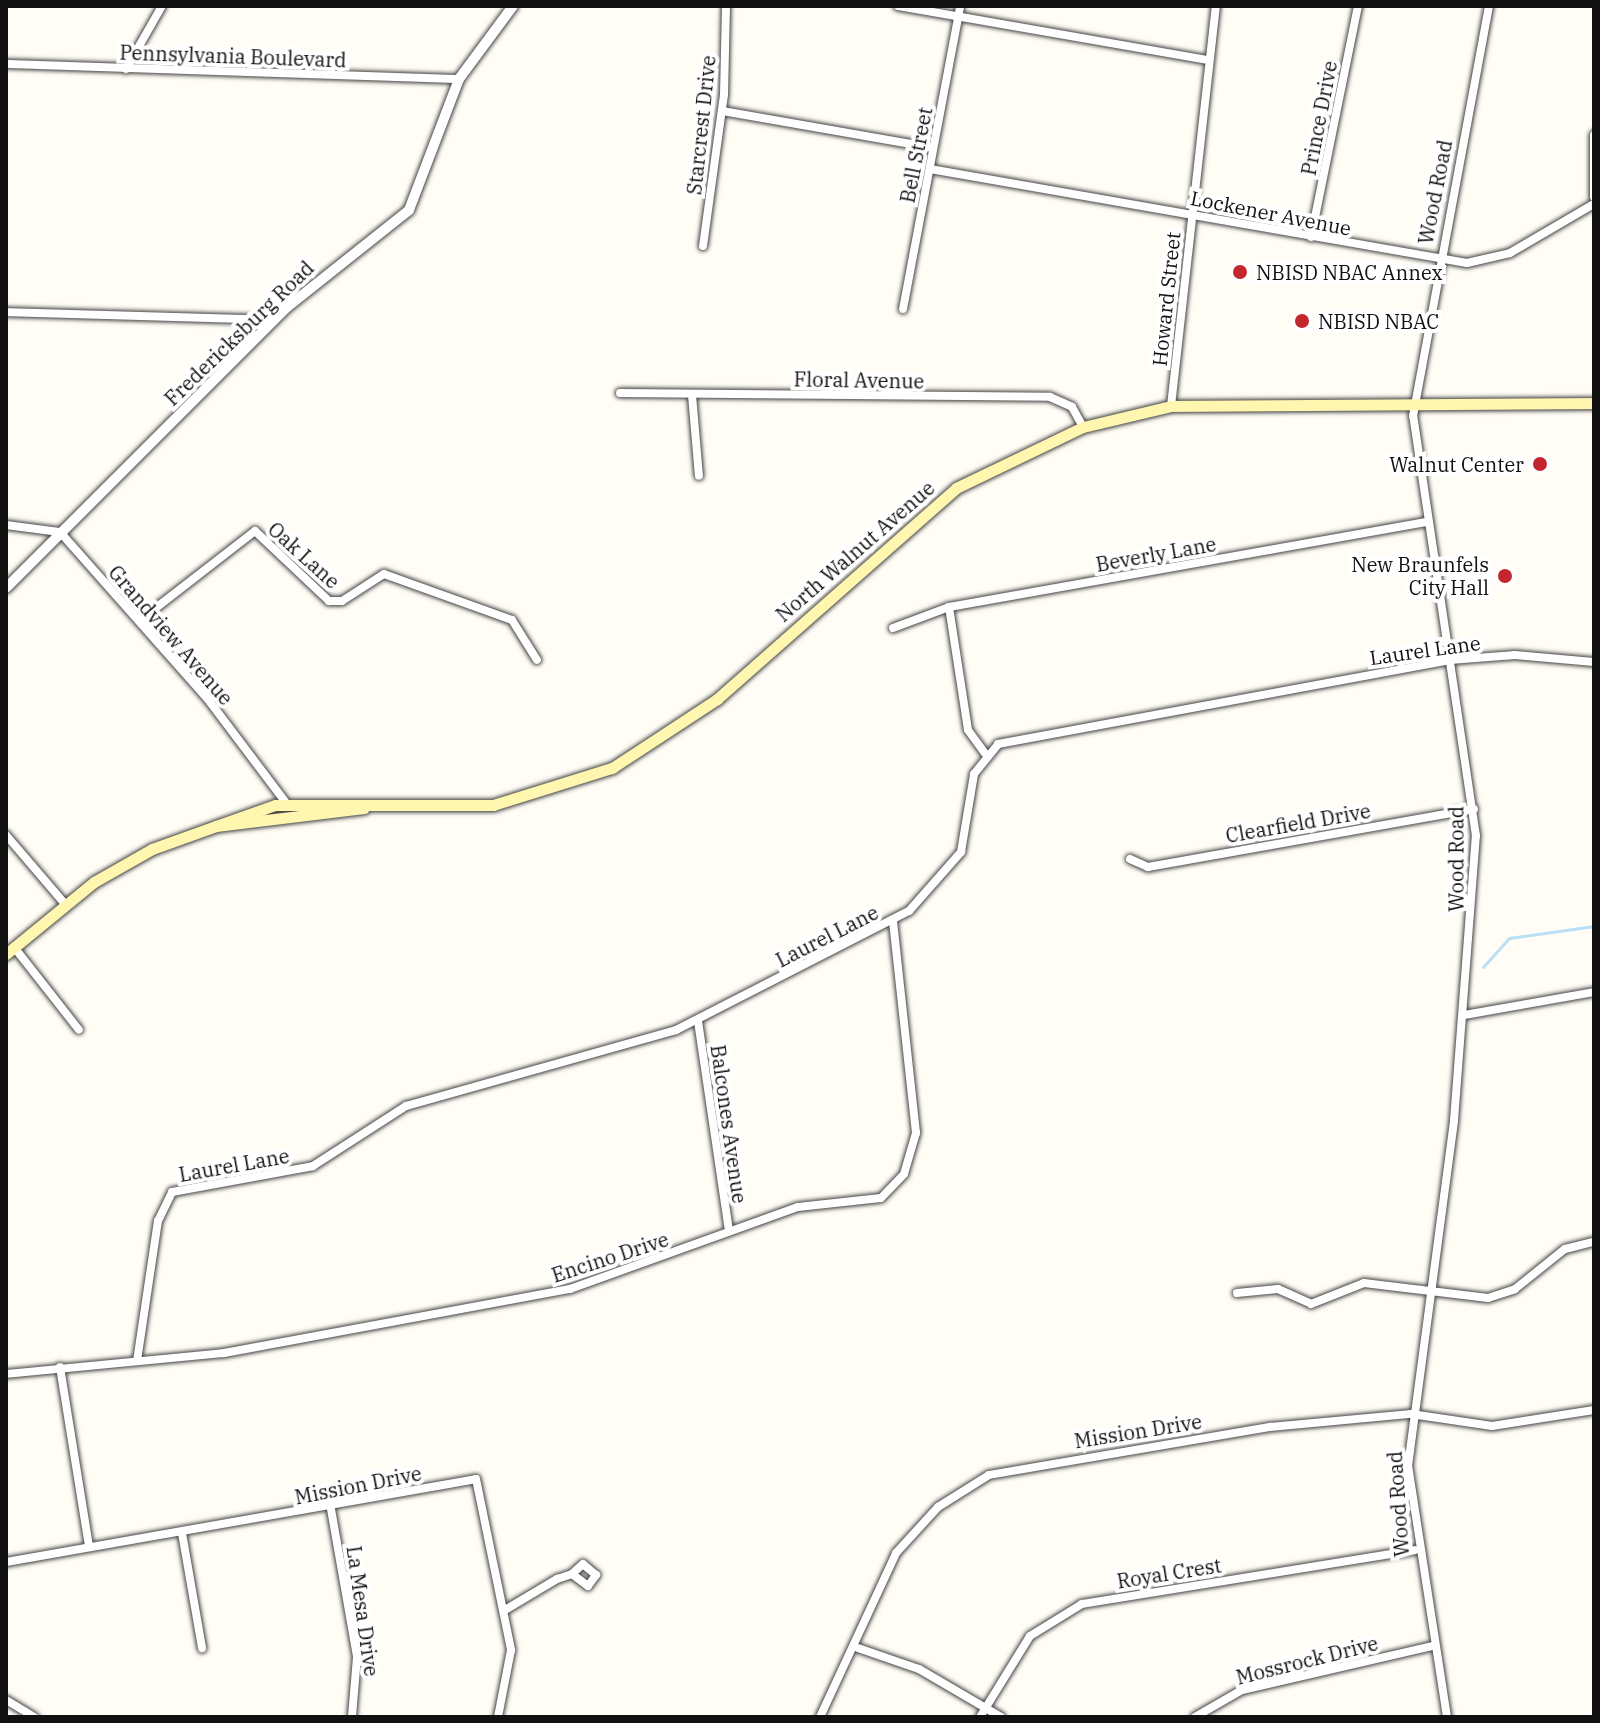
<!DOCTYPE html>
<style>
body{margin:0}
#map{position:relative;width:1600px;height:1723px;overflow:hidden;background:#fffdf5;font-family:"IBM Plex Serif",serif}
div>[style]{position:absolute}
.stream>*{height:3px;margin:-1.5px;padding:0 1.5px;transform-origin:1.5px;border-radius:1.5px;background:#b9e0f7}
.roads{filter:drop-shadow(0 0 2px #444) drop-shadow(0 0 2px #444)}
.minor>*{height:8px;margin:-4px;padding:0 4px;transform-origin:4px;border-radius:4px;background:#fff}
.tertiary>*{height:10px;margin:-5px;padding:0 5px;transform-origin:5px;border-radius:5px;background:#fff}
.secondary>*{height:11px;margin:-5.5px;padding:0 5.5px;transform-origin:5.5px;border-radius:5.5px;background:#fff6b0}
.dots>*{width:22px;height:22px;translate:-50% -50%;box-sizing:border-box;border:4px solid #fff;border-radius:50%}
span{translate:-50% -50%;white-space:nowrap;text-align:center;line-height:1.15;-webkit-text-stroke:8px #fff;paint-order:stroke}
.street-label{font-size:20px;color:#111}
.poi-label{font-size:20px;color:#111}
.left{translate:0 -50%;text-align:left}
.right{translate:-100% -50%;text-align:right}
.frame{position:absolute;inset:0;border:8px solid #111;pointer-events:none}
</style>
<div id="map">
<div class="stream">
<i style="left:1483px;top:967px;width:39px;rotate:-48deg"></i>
<i style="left:1509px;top:938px;width:86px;rotate:-8deg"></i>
</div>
<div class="roads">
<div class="minor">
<i style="left:898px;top:6px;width:314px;rotate:9.9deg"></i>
<i style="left:6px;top:64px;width:453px;rotate:1.9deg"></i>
<i style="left:126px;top:69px;width:73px;rotate:-60.3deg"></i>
<i style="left:722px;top:111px;width:214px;rotate:9.9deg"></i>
<i style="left:1594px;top:135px;width:62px;rotate:90deg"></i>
<i style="left:930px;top:169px;width:545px;rotate:9.93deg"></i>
<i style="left:1467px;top:263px;width:44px;rotate:-13.1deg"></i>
<i style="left:1510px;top:253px;width:97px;rotate:-30.3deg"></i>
<i style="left:1311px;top:237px;width:236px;rotate:-78.5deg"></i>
<i style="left:703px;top:246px;width:152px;rotate:-82.1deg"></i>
<i style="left:724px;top:95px;width:89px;rotate:-88.7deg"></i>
<i style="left:903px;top:309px;width:308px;rotate:-79.3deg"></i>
<i style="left:6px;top:312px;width:268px;rotate:1.7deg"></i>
<i style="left:620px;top:393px;width:430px;rotate:0.5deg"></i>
<i style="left:1050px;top:397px;width:24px;rotate:24deg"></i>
<i style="left:1072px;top:407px;width:23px;rotate:61deg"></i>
<i style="left:692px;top:395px;width:81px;rotate:85.1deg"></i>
<i style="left:1171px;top:406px;width:403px;rotate:-83.6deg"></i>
<i style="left:6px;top:525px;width:54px;rotate:7.4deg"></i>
<i style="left:60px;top:532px;width:222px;rotate:48.5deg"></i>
<i style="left:207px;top:698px;width:133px;rotate:53deg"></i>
<i style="left:949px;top:607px;width:124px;rotate:81.2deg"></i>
<i style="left:968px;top:730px;width:29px;rotate:54deg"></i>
<i style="left:139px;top:621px;width:147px;rotate:-37.8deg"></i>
<i style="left:255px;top:531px;width:102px;rotate:43.4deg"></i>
<i style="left:329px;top:601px;width:13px"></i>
<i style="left:342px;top:601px;width:50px;rotate:-32.7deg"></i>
<i style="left:384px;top:574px;width:136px;rotate:19.8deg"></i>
<i style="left:512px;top:620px;width:47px;rotate:58deg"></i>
<i style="left:893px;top:628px;width:60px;rotate:-20.6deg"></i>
<i style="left:949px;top:607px;width:485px;rotate:-10.1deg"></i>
<i style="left:6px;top:835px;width:91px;rotate:49.5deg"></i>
<i style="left:1130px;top:859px;width:20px;rotate:24deg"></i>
<i style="left:1148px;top:867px;width:331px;rotate:-10.1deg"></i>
<i style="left:14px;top:947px;width:105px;rotate:51.9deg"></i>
<i style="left:1464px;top:1015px;width:132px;rotate:-10deg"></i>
<i style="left:698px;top:1021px;width:212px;rotate:81.6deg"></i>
<i style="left:1237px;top:1293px;width:41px;rotate:-5.6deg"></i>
<i style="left:1278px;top:1289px;width:36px;rotate:24deg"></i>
<i style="left:1311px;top:1304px;width:57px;rotate:-21.6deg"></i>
<i style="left:1364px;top:1283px;width:125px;rotate:6.9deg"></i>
<i style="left:1488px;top:1298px;width:28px;rotate:-18deg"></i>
<i style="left:1515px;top:1289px;width:64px;rotate:-38.7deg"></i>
<i style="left:1565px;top:1249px;width:30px;rotate:-14deg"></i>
<i style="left:137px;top:1361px;width:142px;rotate:-81.5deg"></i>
<i style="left:158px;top:1221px;width:32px;rotate:-64deg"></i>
<i style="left:172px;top:1192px;width:143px;rotate:-10.4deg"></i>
<i style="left:313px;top:1166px;width:111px;rotate:-32.8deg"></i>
<i style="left:406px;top:1106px;width:280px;rotate:-15.7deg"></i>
<i style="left:676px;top:1030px;width:262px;rotate:-27.1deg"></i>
<i style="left:909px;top:911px;width:79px;rotate:-48.6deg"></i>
<i style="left:961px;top:852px;width:79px;rotate:-80.5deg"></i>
<i style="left:974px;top:774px;width:38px;rotate:-51deg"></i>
<i style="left:998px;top:744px;width:460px;rotate:-10.5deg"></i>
<i style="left:1450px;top:660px;width:65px;rotate:-4.4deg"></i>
<i style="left:1515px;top:655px;width:79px;rotate:5.1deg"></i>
<i style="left:60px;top:1367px;width:182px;rotate:80.8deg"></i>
<i style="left:6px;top:1374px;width:219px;rotate:-5.5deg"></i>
<i style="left:224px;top:1353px;width:352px;rotate:-10.5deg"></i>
<i style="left:570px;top:1289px;width:242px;rotate:-19.8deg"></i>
<i style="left:798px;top:1207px;width:83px;rotate:-6.2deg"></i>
<i style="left:881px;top:1198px;width:33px;rotate:-46deg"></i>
<i style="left:904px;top:1174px;width:43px;rotate:-73.7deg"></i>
<i style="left:916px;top:1133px;width:214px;rotate:-96.2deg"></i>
<i style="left:331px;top:1509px;width:150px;rotate:80deg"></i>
<i style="left:357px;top:1657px;width:60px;rotate:94.8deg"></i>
<i style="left:182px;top:1533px;width:117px;rotate:80.1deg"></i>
<i style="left:6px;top:1562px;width:477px;rotate:-10deg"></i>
<i style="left:476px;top:1479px;width:175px;rotate:78.4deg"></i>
<i style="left:511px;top:1650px;width:68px;rotate:101deg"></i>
<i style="left:505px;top:1610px;width:61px;rotate:-30.8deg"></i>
<i style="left:557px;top:1579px;width:16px;rotate:-18deg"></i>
<i style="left:572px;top:1574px;width:20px;rotate:37deg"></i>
<i style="left:588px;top:1586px;width:14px;rotate:-54deg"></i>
<i style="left:596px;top:1575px;width:17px;rotate:-140deg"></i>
<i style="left:583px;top:1564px;width:15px;rotate:138deg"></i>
<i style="left:858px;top:1648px;width:65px;rotate:19deg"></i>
<i style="left:919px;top:1669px;width:95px;rotate:30.3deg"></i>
<i style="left:6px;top:1700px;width:33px;rotate:31deg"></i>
<i style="left:820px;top:1717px;width:181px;rotate:-65.1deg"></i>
<i style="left:896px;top:1553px;width:62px;rotate:-47.6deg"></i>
<i style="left:938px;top:1507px;width:60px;rotate:-32.1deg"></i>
<i style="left:989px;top:1475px;width:285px;rotate:-9.7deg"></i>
<i style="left:1270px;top:1427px;width:142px;rotate:-5.3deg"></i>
<i style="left:1411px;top:1414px;width:82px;rotate:8.4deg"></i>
<i style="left:1492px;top:1426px;width:103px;rotate:-8.9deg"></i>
<i style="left:980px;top:1717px;width:95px;rotate:-58.3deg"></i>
<i style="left:1030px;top:1636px;width:61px;rotate:-31.6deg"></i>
<i style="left:1082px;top:1604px;width:337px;rotate:-9.2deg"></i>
<i style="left:1195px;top:1717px;width:54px;rotate:-29.9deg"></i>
<i style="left:1242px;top:1690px;width:195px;rotate:-13deg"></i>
<i style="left:1447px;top:1717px;width:254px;rotate:-98.8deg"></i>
<i style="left:1408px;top:1466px;width:349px;rotate:-82.4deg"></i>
<i style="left:1454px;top:1120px;width:285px;rotate:-85.6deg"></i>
<i style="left:1476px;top:836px;width:425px;rotate:-98.5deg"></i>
<i style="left:1413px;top:416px;width:417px;rotate:-79.5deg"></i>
</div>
<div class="tertiary">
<i style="left:6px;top:588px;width:396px;rotate:-45deg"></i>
<i style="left:286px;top:308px;width:157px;rotate:-38.5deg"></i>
<i style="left:409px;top:210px;width:140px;rotate:-69.1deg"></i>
<i style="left:459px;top:79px;width:91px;rotate:-53.5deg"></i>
</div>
<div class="secondary">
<i style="left:216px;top:826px;width:63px;rotate:-19.6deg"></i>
<i style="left:275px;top:805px;width:218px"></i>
<i style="left:493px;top:805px;width:125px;rotate:-17.3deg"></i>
<i style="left:612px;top:768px;width:126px;rotate:-33.3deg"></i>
<i style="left:717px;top:699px;width:319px;rotate:-41.4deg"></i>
<i style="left:956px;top:488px;width:141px;rotate:-25.7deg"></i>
<i style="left:1083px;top:427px;width:90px;rotate:-13.4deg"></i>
<i style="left:1171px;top:406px;width:423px;rotate:-0.4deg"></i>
<i style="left:6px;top:954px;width:114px;rotate:-39.3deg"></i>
<i style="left:94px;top:882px;width:67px;rotate:-29.6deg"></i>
<i style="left:152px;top:849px;width:68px;rotate:-19.8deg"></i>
<i style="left:216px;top:826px;width:149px;rotate:-6.9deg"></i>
</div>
</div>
<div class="dots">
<i style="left:1240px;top:272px;background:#c4262e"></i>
<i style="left:1302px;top:321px;background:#c4262e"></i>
<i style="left:1540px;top:464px;background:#c4262e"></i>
<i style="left:1505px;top:576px;background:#c4262e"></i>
</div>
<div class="street-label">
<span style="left:233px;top:56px;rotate:2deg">Pennsylvania Boulevard</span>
<span style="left:1319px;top:118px;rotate:-79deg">Prince Drive</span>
<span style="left:701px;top:125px;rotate:-84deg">Starcrest Drive</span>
<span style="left:916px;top:155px;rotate:-79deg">Bell Street</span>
<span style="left:1435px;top:192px;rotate:-79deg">Wood Road</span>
<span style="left:1271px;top:213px;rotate:11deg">Lockener Avenue</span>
<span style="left:1166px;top:299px;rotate:-84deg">Howard Street</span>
<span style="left:239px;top:333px;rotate:-44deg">Fredericksburg Road</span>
<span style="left:859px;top:380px;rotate:1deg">Floral Avenue</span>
<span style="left:855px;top:551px;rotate:-41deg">North Walnut Avenue</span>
<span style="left:1156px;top:554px;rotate:-10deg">Beverly Lane</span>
<span style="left:304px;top:555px;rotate:42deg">Oak Lane</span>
<span style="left:171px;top:635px;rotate:49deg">Grandview Avenue</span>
<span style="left:1425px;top:650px;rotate:-8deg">Laurel Lane</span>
<span style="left:1298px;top:823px;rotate:-10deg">Clearfield Drive</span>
<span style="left:1456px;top:859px;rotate:-90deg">Wood Road</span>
<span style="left:827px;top:936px;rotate:-27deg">Laurel Lane</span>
<span style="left:729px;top:1124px;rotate:82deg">Balcones Avenue</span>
<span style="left:234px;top:1165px;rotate:-10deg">Laurel Lane</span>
<span style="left:610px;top:1257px;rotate:-18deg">Encino Drive</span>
<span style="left:1138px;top:1431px;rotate:-9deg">Mission Drive</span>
<span style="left:358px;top:1485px;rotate:-11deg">Mission Drive</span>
<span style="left:1398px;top:1504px;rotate:-94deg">Wood Road</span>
<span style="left:1169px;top:1573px;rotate:-9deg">Royal Crest</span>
<span style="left:363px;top:1611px;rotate:82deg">La Mesa Drive</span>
<span style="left:1307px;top:1660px;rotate:-14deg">Mossrock Drive</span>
</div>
<div class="poi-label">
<span class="left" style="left:1256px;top:272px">NBISD NBAC Annex</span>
<span class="left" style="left:1318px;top:321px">NBISD NBAC</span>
<span class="right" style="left:1524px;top:464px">Walnut Center</span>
<span class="right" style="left:1489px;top:576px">New Braunfels<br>City Hall</span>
</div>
<div class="frame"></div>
</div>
